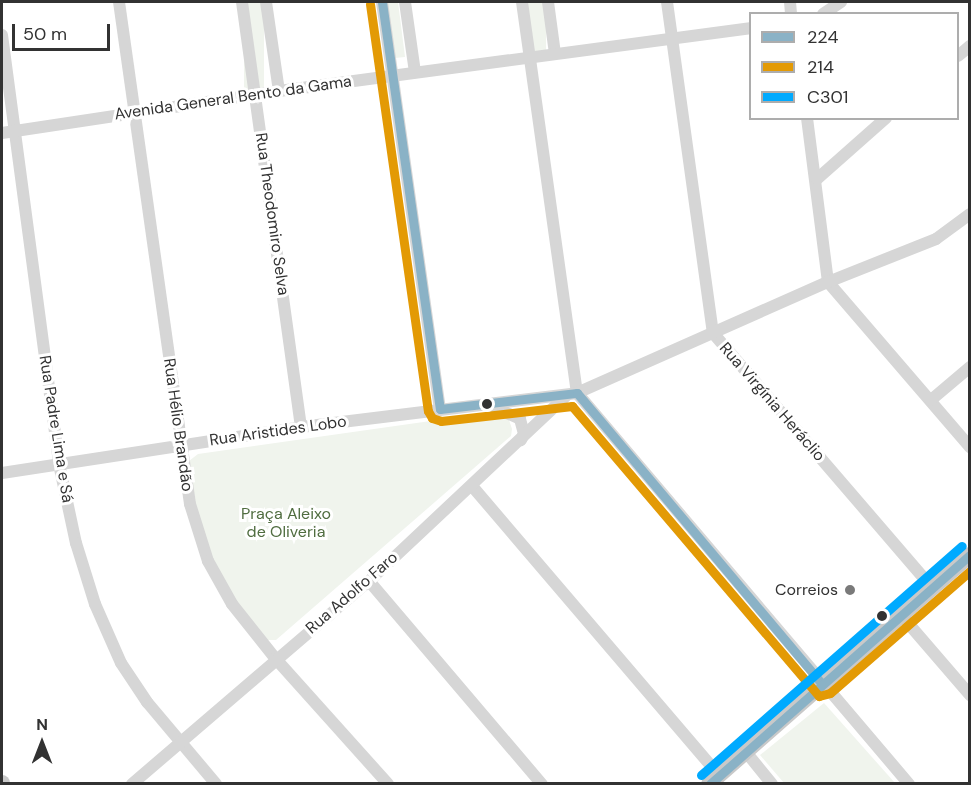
<!DOCTYPE html>
<meta charset="utf-8">
<style>
body{margin:0}
#map{position:relative;width:971px;height:785px;overflow:hidden;background:#fff;font-family:"DM Sans",sans-serif}
div>[style]{position:absolute}
.green>*{inset:0;background:#f0f4ed;transform-origin:0 0}
.minor>*{height:12px;margin:-6px;padding:0 6px;transform-origin:6px;border-radius:6px;background:#d6d6d6}
.major>*{height:16px;margin:-8px;padding:0 8px;transform-origin:8px;border-radius:8px;background:#c9c9c9}
.bus-1>*{height:9px;margin:-4.5px;padding:0 4.5px;transform-origin:4.5px;border-radius:4.5px;background:#8ab2c6}
.bus-2>*{height:9px;margin:-4.5px;padding:0 4.5px;transform-origin:4.5px;border-radius:4.5px;background:#e39a05}
.bus-3>*{height:9px;margin:-4.5px;padding:0 4.5px;transform-origin:4.5px;border-radius:4.5px;background:#0af}
.dots>*{width:16px;height:16px;translate:-50% -50%;box-sizing:border-box;border:3px solid #fff;border-radius:50%}
span{translate:-50% -50%;white-space:nowrap;text-align:center;line-height:1.15;-webkit-text-stroke:6px #fff;paint-order:stroke}
.street-label{font-size:16px;color:#323232}
.park-label{font-size:16px;color:#506d40}
.poi-label{font-size:16px;color:#323232}
.right{translate:-100% -50%;text-align:right}
.frame{position:absolute;inset:0;border:3px solid #323232;pointer-events:none}
.legend{position:absolute;left:749px;top:12px;width:210px;height:108px;box-sizing:border-box;background:#fff;border:2px solid #adadad;margin:0;padding:8px 10px;list-style:none;font-size:18px;color:#323232}
.legend li{display:flex;align-items:center;gap:12px;height:30px}
.legend b{width:30px;border:2px solid #adadad}
.north{position:absolute;left:12px;top:713px;width:60px;height:60px;-webkit-text-stroke:4px #fff;paint-order:stroke;rotate:0deg;font-size:16px;font-weight:700;line-height:24px;text-align:center;color:#323232}
.north::after{content:'';display:block;margin:auto;width:21px;height:27px;background:#323232;clip-path:polygon(50% 0,100% 100%,50% 72%,0 100%)}
.scale{position:absolute;left:12px;top:24px;width:98px;height:27px;box-sizing:border-box;border:3px solid #323232;border-top:0;padding-left:8px;font-size:18px;line-height:21px;white-space:nowrap;color:#323232;-webkit-text-stroke:4px #fff;paint-order:stroke}
</style>
<div id="map">
<div class="green">
<i style="left:244px;top:2px;width:20px;height:88px"></i>
<i style="clip-path:polygon(386px 2px,398px 2px,405px 57px,395px 58px)"></i>
<i style="left:527px;top:2px;width:19px;height:52px"></i>
<i style="clip-path:polygon(487px 413px,503px 413px,508px 417px,512px 429px,511px 436px,276px 640px,267px 640px,235px 603px,212px 562px,197px 512px,189px 461px,198px 454px)"></i>
<i style="clip-path:polygon(824px 703px,895px 783px,784px 783px,760px 755px)"></i>
</div>
<div class="minor">
<i style="left:119px;top:2px;width:507px;rotate:81.95deg"></i>
<i style="left:190px;top:504px;width:60px;rotate:72.5deg"></i>
<i style="left:208px;top:561px;width:49px;rotate:60.8deg"></i>
<i style="left:232px;top:604px;width:69px;rotate:51.5deg"></i>
<i style="left:275px;top:658px;width:169px;rotate:48.1deg"></i>
<i style="left:242px;top:2px;width:429px;rotate:82.1deg"></i>
<i style="left:266px;top:2px;width:90px;rotate:81.7deg"></i>
<i style="left:382px;top:2px;width:411px;rotate:81.9deg"></i>
<i style="left:405px;top:2px;width:71px;rotate:81.9deg"></i>
<i style="left:522px;top:2px;width:395px;rotate:82deg"></i>
<i style="left:548px;top:2px;width:52px;rotate:82.3deg"></i>
<i style="left:667px;top:2px;width:334px;rotate:82.1deg"></i>
<i style="left:713px;top:333px;width:336px;rotate:49.3deg"></i>
<i style="left:790px;top:2px;width:12px;rotate:85deg"></i>
<i style="left:823px;top:14px;width:22px;rotate:-34deg"></i>
<i style="left:2px;top:35px;width:433px;rotate:82.4deg"></i>
<i style="left:59px;top:464px;width:81px;rotate:77.9deg"></i>
<i style="left:76px;top:543px;width:64px;rotate:72.7deg"></i>
<i style="left:95px;top:604px;width:64px;rotate:66.2deg"></i>
<i style="left:121px;top:663px;width:47px;rotate:56.3deg"></i>
<i style="left:147px;top:702px;width:107px;rotate:49.9deg"></i>
<i style="left:958px;top:56px;width:16px;rotate:-40deg"></i>
<i style="left:807px;top:118px;width:165px;rotate:82.7deg"></i>
<i style="left:828px;top:282px;width:218px;rotate:49.3deg"></i>
<i style="left:2px;top:133px;width:280px;rotate:-8.6deg"></i>
<i style="left:279px;top:91px;width:475px;rotate:-7.6deg"></i>
<i style="left:817px;top:179px;width:92px;rotate:-41.5deg"></i>
<i style="left:577px;top:393px;width:513px;rotate:49.67deg"></i>
<i style="left:931px;top:400px;width:51px;rotate:-40.2deg"></i>
<i style="left:489px;top:405px;width:34px;rotate:24deg"></i>
<i style="left:520px;top:419px;width:16px;rotate:75deg"></i>
<i style="left:524px;top:434px;width:7px;rotate:117deg"></i>
<i style="left:2px;top:473px;width:303px;rotate:-8.7deg"></i>
<i style="left:301px;top:427px;width:278px;rotate:-7deg"></i>
<i style="left:577px;top:393px;width:274px;rotate:-23.9deg"></i>
<i style="left:828px;top:282px;width:116px;rotate:-21.7deg"></i>
<i style="left:936px;top:239px;width:42px;rotate:-36.3deg"></i>
<i style="left:472px;top:486px;width:380px;rotate:49.5deg"></i>
<i style="left:369px;top:581px;width:267px;rotate:49.6deg"></i>
<i style="left:901px;top:615px;width:106px;rotate:49.2deg"></i>
<i style="left:746px;top:752px;width:41px;rotate:50.9deg"></i>
<i style="left:132px;top:784px;width:312px;rotate:-40.6deg"></i>
<i style="left:369px;top:581px;width:270px;rotate:-43.2deg"></i>
</div>
<div class="major">
<i style="left:2px;top:783px;width:1px;rotate:90deg"></i>
<i style="left:709px;top:784px;width:347px;rotate:-41.3deg"></i>
</div>
<div class="bus-1">
<i style="left:382px;top:2px;width:411px;rotate:81.9deg"></i>
<i style="left:440px;top:409px;width:138px;rotate:-6.7deg"></i>
<i style="left:577px;top:393px;width:380px;rotate:49.9deg"></i>
<i style="left:710px;top:784px;width:346px;rotate:-41.4deg"></i>
</div>
<div class="bus-2">
<i style="left:370px;top:4px;width:411px;rotate:81.9deg"></i>
<i style="left:428px;top:411px;width:8px;rotate:60deg"></i>
<i style="left:432px;top:418px;width:9px;rotate:18deg"></i>
<i style="left:441px;top:421px;width:132px;rotate:-6.5deg"></i>
<i style="left:572px;top:406px;width:381px;rotate:49.6deg"></i>
<i style="left:819px;top:696px;width:11px;rotate:-15deg"></i>
<i style="left:830px;top:693px;width:186px;rotate:-41.1deg"></i>
</div>
<div class="bus-3">
<i style="left:701px;top:775px;width:347px;rotate:-41.3deg"></i>
</div>
<div class="dots">
<i style="left:487px;top:404px;background:#323232"></i>
<i style="left:850px;top:590px;background:#7a7a7a"></i>
<i style="left:882px;top:616px;background:#323232"></i>
</div>
<div class="street-label">
<span style="left:233px;top:98px;rotate:-8deg">Avenida General Bento da Gama</span>
<span style="left:272px;top:214px;rotate:82deg">Rua Theodomiro Selva</span>
<span style="left:772px;top:402px;rotate:49deg">Rua Virgínia Heráclio</span>
<span style="left:178px;top:425px;rotate:82deg">Rua Hélio Brandão</span>
<span style="left:56px;top:429px;rotate:81deg">Rua Padre Lima e Sá</span>
<span style="left:278px;top:431px;rotate:-8deg">Rua Aristides Lobo</span>
<span style="left:352px;top:593px;rotate:-41deg">Rua Adolfo Faro</span>
</div>
<div class="park-label">
<span style="left:286px;top:523px">Praça Aleixo<br>de Oliveria</span>
</div>
<div class="poi-label">
<span class="right" style="left:838px;top:590px">Correios</span>
</div>
<div class="frame"></div>
<ul class="legend">
<li><b style="height:8px;background:#8ab2c6"></b>224</li>
<li><b style="height:8px;background:#e39a05"></b>214</li>
<li><b style="height:8px;background:#0af"></b>C301</li>
</ul>
<div class="north">N</div>
<div class="scale">50 m</div>
</div>
